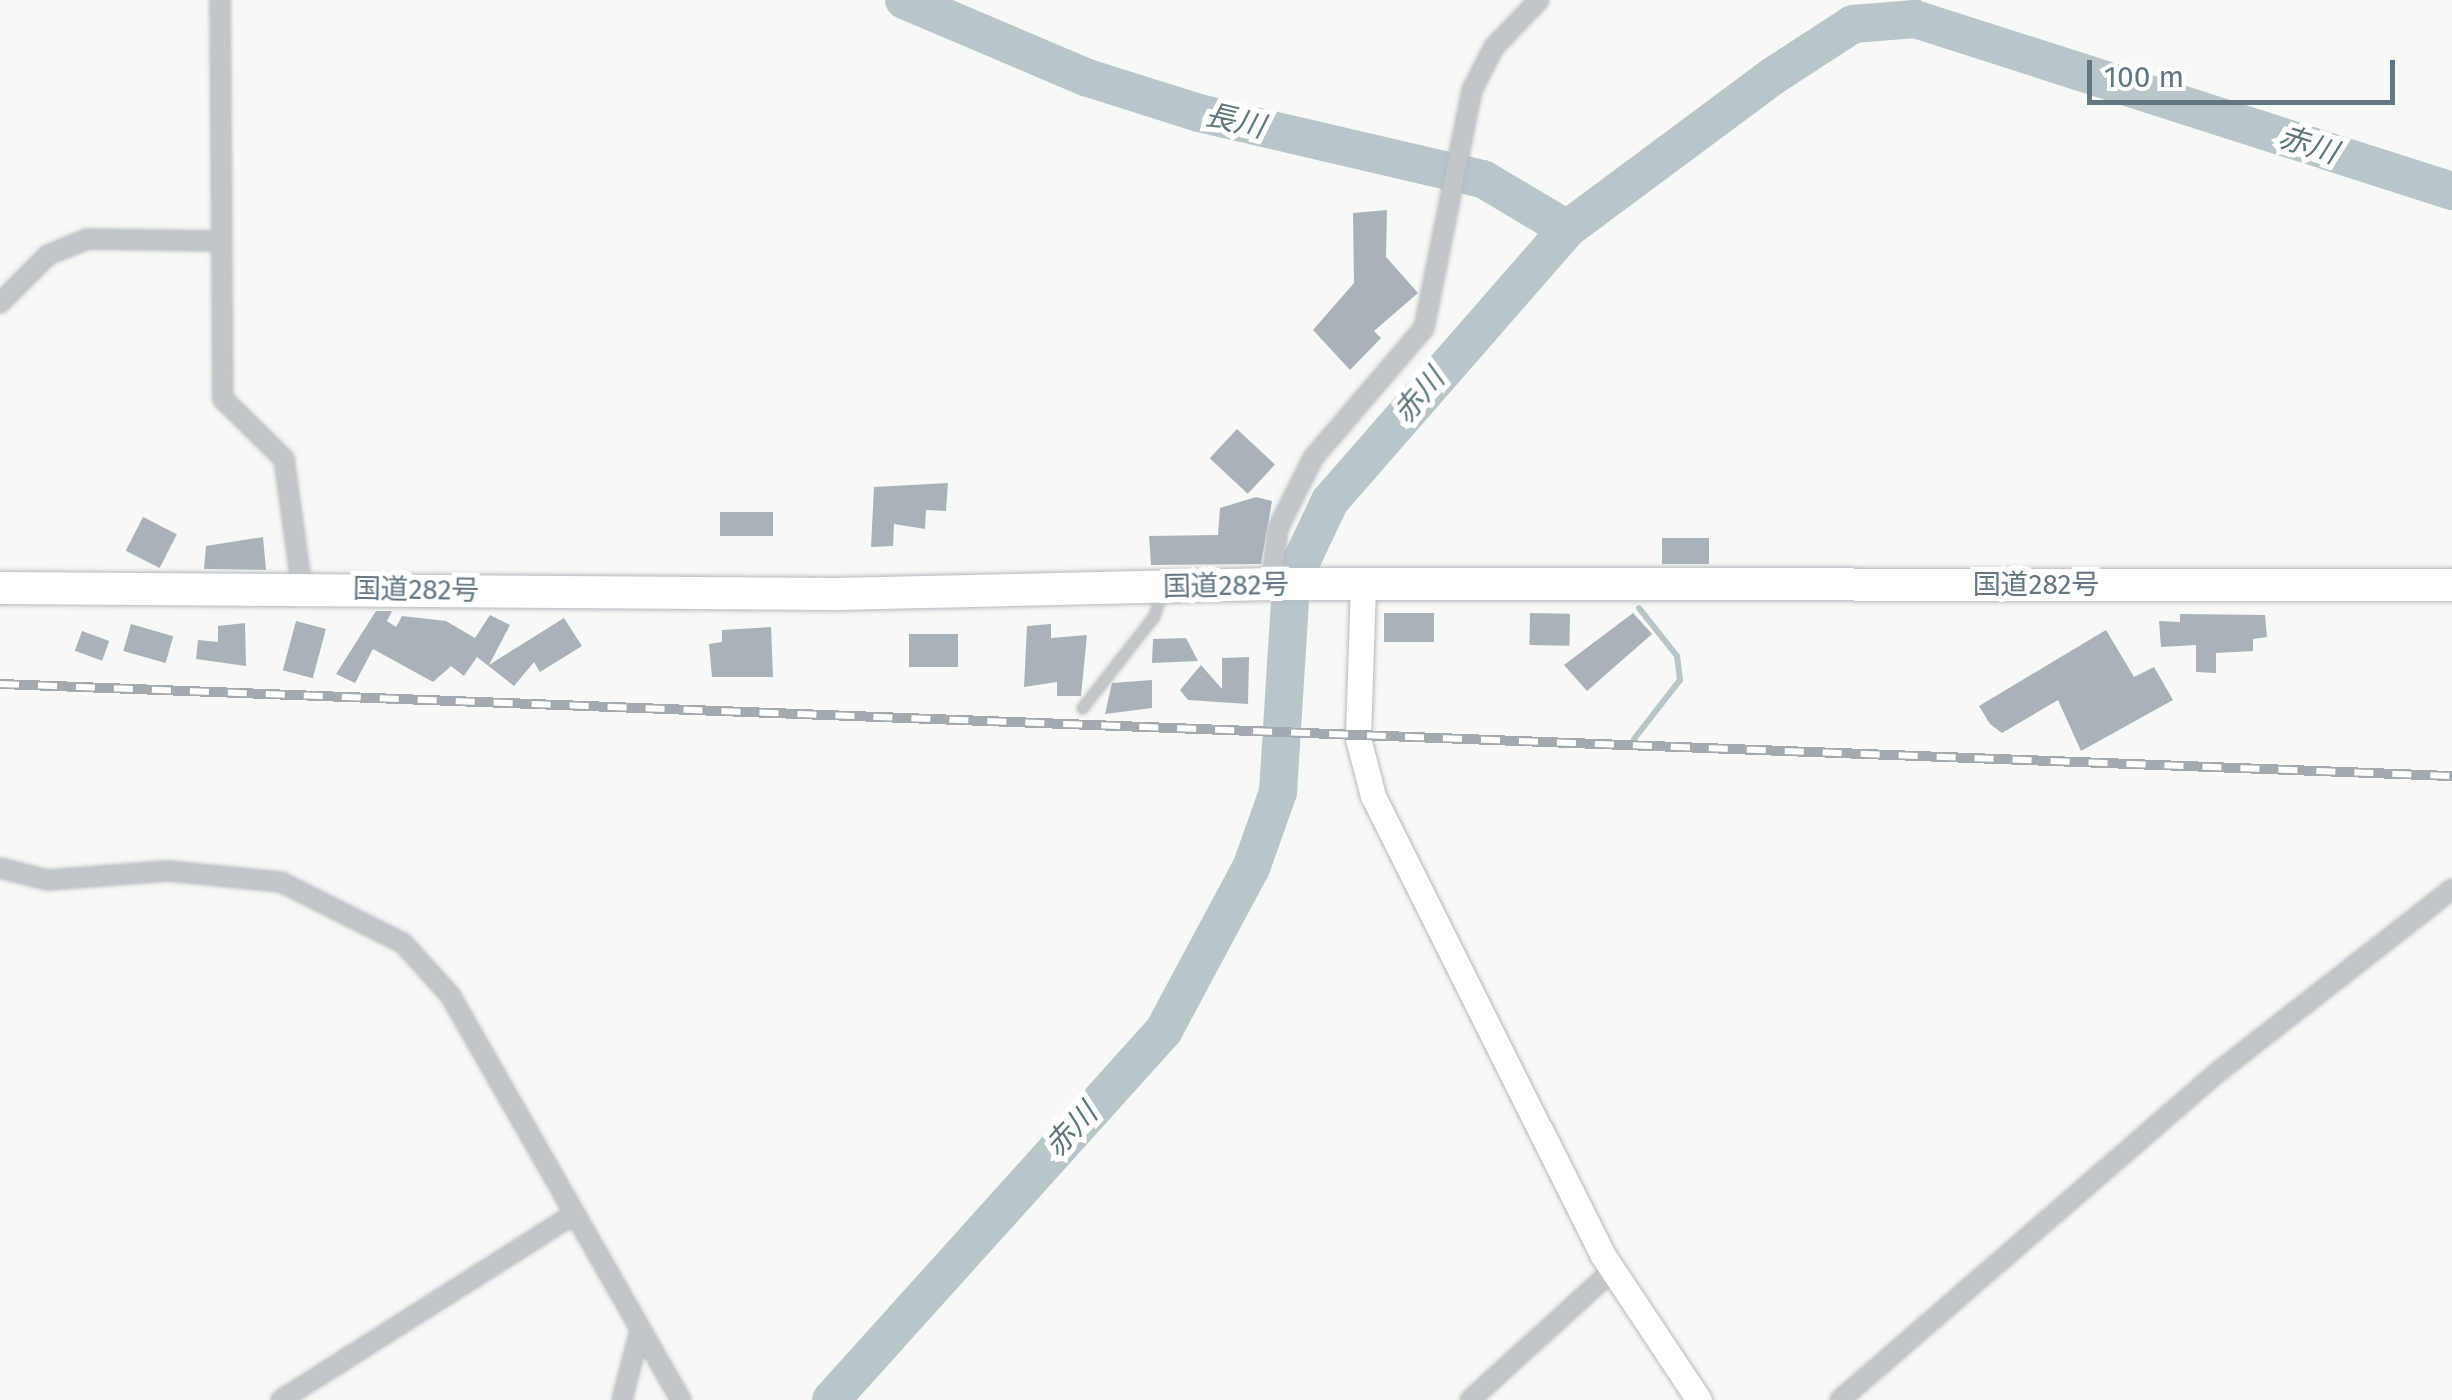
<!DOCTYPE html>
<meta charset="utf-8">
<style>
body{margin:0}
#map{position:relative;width:2452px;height:1400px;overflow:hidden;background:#f8f8f6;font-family:"Fira Sans","Noto Sans JP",sans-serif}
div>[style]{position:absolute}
.stream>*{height:6px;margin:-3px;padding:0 3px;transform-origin:3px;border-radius:3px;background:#b9c6c9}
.river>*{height:38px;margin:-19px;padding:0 19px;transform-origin:19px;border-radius:19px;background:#b9c6c9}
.building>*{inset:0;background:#a8b2b8;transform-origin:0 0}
.roads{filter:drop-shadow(0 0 2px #b4babf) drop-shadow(0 0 2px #b4babf)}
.lane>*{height:9px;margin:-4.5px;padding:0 4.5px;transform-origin:4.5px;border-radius:4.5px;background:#c1c6ca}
.street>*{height:18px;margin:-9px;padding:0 9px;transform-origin:9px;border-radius:9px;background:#c1c6ca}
.secondary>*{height:25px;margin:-12.5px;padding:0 12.5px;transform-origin:12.5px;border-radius:12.5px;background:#fff}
.highway>*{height:32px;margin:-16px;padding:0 16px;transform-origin:16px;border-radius:16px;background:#fff}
.rail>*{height:10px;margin-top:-5px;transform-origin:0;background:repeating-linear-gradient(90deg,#fff 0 19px,#a2aab0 0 38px);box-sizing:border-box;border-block:2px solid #a2aab0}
span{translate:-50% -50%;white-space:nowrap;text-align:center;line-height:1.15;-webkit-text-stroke:10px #fff;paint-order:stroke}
.street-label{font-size:28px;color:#637682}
.water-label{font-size:30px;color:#5e767c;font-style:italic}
.scale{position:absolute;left:2087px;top:60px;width:308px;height:45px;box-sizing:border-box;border:5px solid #637682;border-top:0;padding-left:12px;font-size:30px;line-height:35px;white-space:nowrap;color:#637682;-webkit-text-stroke:8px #fff;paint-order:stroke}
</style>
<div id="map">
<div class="stream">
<i style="left:1915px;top:19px;width:19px;rotate:-81deg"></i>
<i style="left:1634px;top:739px;width:75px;rotate:-52.1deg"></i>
<i style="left:1680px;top:680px;width:24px;rotate:-97deg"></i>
<i style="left:1677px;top:656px;width:61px;rotate:-128.4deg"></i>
</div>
<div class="river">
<i style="left:904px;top:0;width:200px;rotate:23deg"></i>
<i style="left:1088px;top:78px;width:116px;rotate:17.5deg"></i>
<i style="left:1199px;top:113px;width:292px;rotate:13.1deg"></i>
<i style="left:1483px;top:179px;width:98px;rotate:30.8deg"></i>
<i style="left:831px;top:1400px;width:498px;rotate:-48deg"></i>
<i style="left:1164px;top:1030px;width:184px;rotate:-61.8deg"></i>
<i style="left:1251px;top:868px;width:81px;rotate:-70.4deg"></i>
<i style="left:1278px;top:792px;width:209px;rotate:-86.4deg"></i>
<i style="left:1291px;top:583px;width:91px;rotate:-64.6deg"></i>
<i style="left:1330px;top:501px;width:361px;rotate:-48.9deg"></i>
<i style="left:1567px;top:229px;width:257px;rotate:-36.6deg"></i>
<i style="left:1773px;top:76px;width:95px;rotate:-33deg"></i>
<i style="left:1853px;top:24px;width:62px;rotate:-4.6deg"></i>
<i style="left:1915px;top:19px;width:564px;rotate:17.76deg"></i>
</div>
<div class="building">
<i style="clip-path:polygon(1387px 210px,1386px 257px,1418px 293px,1374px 331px,1381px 338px,1350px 370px,1313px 330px,1354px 283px,1353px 213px)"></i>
<i style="left:1237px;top:429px;width:52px;height:40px;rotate:43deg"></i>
<i style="clip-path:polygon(948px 483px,946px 511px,926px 510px,925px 529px,894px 524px,893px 546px,871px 547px,874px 487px)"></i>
<i style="clip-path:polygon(1256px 497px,1272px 501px,1261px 564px,1151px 565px,1149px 536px,1218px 535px,1220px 508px)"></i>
<i style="left:773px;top:512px;width:24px;height:53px;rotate:90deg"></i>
<i style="left:143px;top:517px;width:38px;height:38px;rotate:27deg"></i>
<i style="clip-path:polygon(263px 537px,266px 570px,204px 569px,206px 546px)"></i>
<i style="left:1662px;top:538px;width:47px;height:26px"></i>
<i style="clip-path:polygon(376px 611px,392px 611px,387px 621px,396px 627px,402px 616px,446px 621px,475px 638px,490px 615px,510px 625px,489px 665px,564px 618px,582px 646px,540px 672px,534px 662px,514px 686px,477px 657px,464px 676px,451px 666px,433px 682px,373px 649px,355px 683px,336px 674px)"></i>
<i style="left:1384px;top:613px;width:50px;height:29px"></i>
<i style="left:1530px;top:613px;width:40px;height:32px;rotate:1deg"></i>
<i style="clip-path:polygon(1633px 613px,1652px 634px,1587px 691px,1564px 665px)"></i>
<i style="clip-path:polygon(2180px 614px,2265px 615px,2267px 637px,2253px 639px,2253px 651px,2216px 653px,2216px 673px,2196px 672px,2196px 645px,2161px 647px,2159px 621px,2180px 622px)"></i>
<i style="left:296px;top:621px;width:31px;height:51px;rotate:15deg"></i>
<i style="clip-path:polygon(245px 623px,246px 666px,196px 659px,198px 640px,218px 642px,218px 626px)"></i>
<i style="left:131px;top:624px;width:44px;height:28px;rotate:16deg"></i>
<i style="clip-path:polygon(1051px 624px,1051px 638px,1087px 635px,1081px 696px,1057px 696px,1057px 682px,1024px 687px,1027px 626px)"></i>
<i style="clip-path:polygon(771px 627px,773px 677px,712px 677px,709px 644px,722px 642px,722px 630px)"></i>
<i style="clip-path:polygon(2106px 630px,2134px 677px,2154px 667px,2173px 700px,2081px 751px,2058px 700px,2002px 733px,1990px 724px,1979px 706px)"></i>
<i style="left:82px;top:631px;width:29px;height:21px;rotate:20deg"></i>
<i style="left:909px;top:634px;width:49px;height:33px"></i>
<i style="clip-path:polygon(1186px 638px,1198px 661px,1152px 663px,1153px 639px)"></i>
<i style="clip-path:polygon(1249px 657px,1248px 704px,1188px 700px,1180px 690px,1201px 665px,1222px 689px,1222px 658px)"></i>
<i style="clip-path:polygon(1152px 680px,1152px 708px,1105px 714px,1112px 683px)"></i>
</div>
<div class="roads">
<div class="lane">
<i style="left:1082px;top:708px;width:117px;rotate:-52deg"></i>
<i style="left:1154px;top:616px;width:26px;rotate:-74deg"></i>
</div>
<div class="street">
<i style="left:220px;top:0;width:399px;rotate:89.6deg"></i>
<i style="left:223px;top:399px;width:86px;rotate:44.5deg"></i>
<i style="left:284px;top:459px;width:131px;rotate:82.1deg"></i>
<i style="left:0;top:303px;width:68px;rotate:-45deg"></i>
<i style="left:48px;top:255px;width:42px;rotate:-22.3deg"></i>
<i style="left:87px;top:239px;width:132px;rotate:0.9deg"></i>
<i style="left:1271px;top:584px;width:56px;rotate:-82.9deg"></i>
<i style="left:1278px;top:528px;width:78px;rotate:-63.4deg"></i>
<i style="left:1313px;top:458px;width:171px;rotate:-49.5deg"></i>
<i style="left:1424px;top:328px;width:243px;rotate:-78.6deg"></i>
<i style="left:1472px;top:90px;width:48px;rotate:-62.9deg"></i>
<i style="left:1494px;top:47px;width:65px;rotate:-46.2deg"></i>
<i style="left:0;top:868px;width:49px;rotate:14.3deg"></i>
<i style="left:47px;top:880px;width:121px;rotate:-4.3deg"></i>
<i style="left:168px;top:871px;width:114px;rotate:5.6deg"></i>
<i style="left:281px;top:882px;width:136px;rotate:26.6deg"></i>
<i style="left:403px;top:943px;width:70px;rotate:47.9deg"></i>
<i style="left:450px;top:995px;width:466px;rotate:60.3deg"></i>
<i style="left:281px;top:1400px;width:341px;rotate:-32.4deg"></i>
<i style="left:622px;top:1400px;width:68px;rotate:-75.6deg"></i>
<i style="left:1470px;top:1400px;width:193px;rotate:-42.3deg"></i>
<i style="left:1840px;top:1400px;width:500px;rotate:-40.95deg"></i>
<i style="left:2218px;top:1072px;width:297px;rotate:-38deg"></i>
</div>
<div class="secondary">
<i style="left:1363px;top:585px;width:153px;rotate:91.9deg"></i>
<i style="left:1358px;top:738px;width:60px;rotate:75.5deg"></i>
<i style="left:1373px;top:796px;width:512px;rotate:63.43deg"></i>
<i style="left:1602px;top:1254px;width:175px;rotate:56.4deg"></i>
</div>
<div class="highway">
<i style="left:0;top:588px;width:835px;rotate:0.41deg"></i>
<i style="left:835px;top:594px;width:436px;rotate:-1.3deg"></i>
<i style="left:1271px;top:584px;width:1181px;rotate:0.05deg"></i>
</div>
</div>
<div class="rail">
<i style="left:0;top:684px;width:2454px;rotate:2.15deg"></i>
</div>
<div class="street-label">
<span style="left:2036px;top:585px">国道282号</span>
<span style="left:1226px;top:586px;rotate:-1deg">国道282号</span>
<span style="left:416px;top:590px;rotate:1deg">国道282号</span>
</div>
<div class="water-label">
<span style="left:1235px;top:121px;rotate:13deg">長川</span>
<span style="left:2308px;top:145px;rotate:18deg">赤川</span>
<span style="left:1419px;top:396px;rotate:-50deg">赤川</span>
<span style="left:1071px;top:1130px;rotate:-47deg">赤川</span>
</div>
<div class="scale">100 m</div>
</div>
